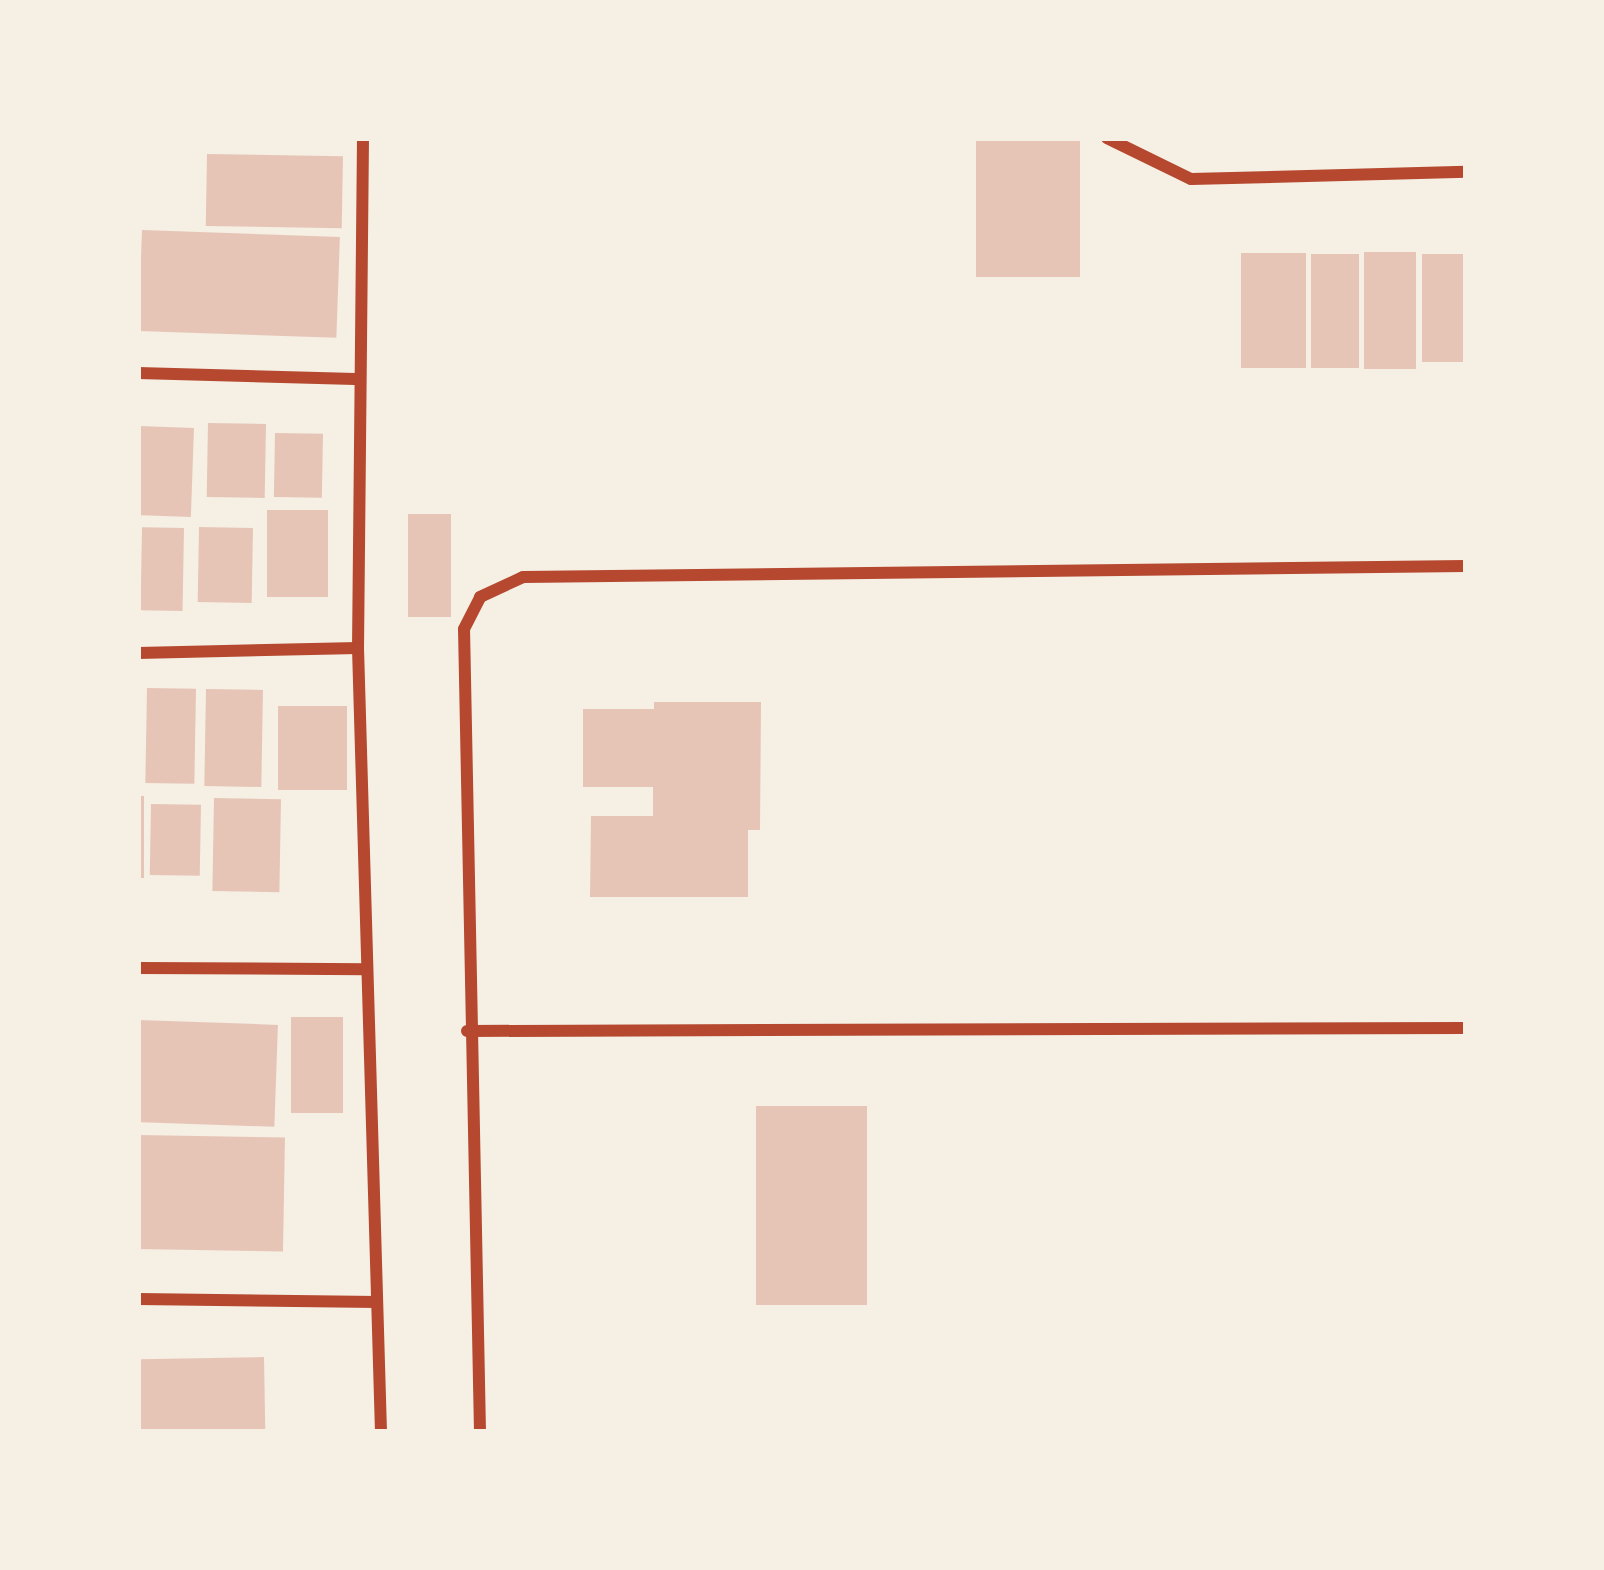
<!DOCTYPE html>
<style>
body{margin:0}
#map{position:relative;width:1604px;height:1570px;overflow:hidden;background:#f6efe4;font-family:"Alegreya Sans",sans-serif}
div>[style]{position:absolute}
.building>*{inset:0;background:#e6c5b7;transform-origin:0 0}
.minor>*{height:12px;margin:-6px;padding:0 6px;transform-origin:6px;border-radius:6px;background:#b5482f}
span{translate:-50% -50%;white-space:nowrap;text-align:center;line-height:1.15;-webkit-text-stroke:9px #f6efe4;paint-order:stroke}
.frame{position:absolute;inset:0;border:141px solid #f6efe4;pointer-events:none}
</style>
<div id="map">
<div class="building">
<i style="left:976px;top:138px;width:104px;height:139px"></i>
<i style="left:207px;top:154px;width:136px;height:72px;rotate:1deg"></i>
<i style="left:142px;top:230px;width:198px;height:101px;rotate:2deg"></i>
<i style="left:1364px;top:252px;width:52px;height:117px"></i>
<i style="left:1241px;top:253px;width:65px;height:115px"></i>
<i style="left:1311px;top:254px;width:48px;height:114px"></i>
<i style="left:1466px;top:254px;width:108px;height:44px;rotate:90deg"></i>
<i style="left:208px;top:423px;width:58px;height:74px;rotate:1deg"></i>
<i style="left:138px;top:426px;width:56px;height:89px;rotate:2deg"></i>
<i style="left:275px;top:433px;width:48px;height:64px;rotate:1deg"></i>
<i style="left:267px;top:510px;width:61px;height:87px"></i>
<i style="left:408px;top:514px;width:43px;height:103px"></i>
<i style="left:199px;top:527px;width:54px;height:75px;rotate:1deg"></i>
<i style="left:184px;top:528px;width:83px;height:42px;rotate:91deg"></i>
<i style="left:147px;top:688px;width:49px;height:95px;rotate:1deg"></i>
<i style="left:206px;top:689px;width:57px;height:97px;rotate:1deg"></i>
<i style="clip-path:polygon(654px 702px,761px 702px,760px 830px,748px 830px,748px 897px,590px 897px,591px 816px,653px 816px,653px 787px,583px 787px,583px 709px,654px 709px)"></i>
<i style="left:278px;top:706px;width:69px;height:84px"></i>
<i style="left:138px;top:796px;width:6px;height:82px"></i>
<i style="left:214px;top:798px;width:67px;height:93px;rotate:1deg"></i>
<i style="left:151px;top:804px;width:50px;height:71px;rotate:1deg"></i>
<i style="left:291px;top:1017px;width:52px;height:96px"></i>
<i style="left:138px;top:1020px;width:140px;height:102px;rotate:2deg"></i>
<i style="left:756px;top:1106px;width:111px;height:199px"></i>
<i style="left:138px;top:1135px;width:147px;height:114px;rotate:1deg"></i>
<i style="left:264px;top:1357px;width:75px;height:126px;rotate:89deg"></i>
</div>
<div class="minor">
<i style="left:363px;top:138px;width:510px;rotate:90.56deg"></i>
<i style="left:358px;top:648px;width:784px;rotate:88.32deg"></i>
<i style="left:1107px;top:138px;width:93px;rotate:26deg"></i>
<i style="left:1191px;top:179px;width:275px;rotate:-1.5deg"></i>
<i style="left:138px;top:373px;width:217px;rotate:1.6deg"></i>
<i style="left:138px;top:653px;width:220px;rotate:-1.3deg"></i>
<i style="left:138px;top:968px;width:229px;rotate:0.3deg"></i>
<i style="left:467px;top:1031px;width:999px;rotate:-0.17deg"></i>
<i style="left:138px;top:1299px;width:239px;rotate:0.7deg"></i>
<i style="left:480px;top:1432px;width:803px;rotate:-91.14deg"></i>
<i style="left:464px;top:629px;width:36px;rotate:-63deg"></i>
<i style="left:480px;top:597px;width:47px;rotate:-24.9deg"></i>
<i style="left:523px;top:577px;width:943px;rotate:-0.67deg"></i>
</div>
<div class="frame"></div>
</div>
